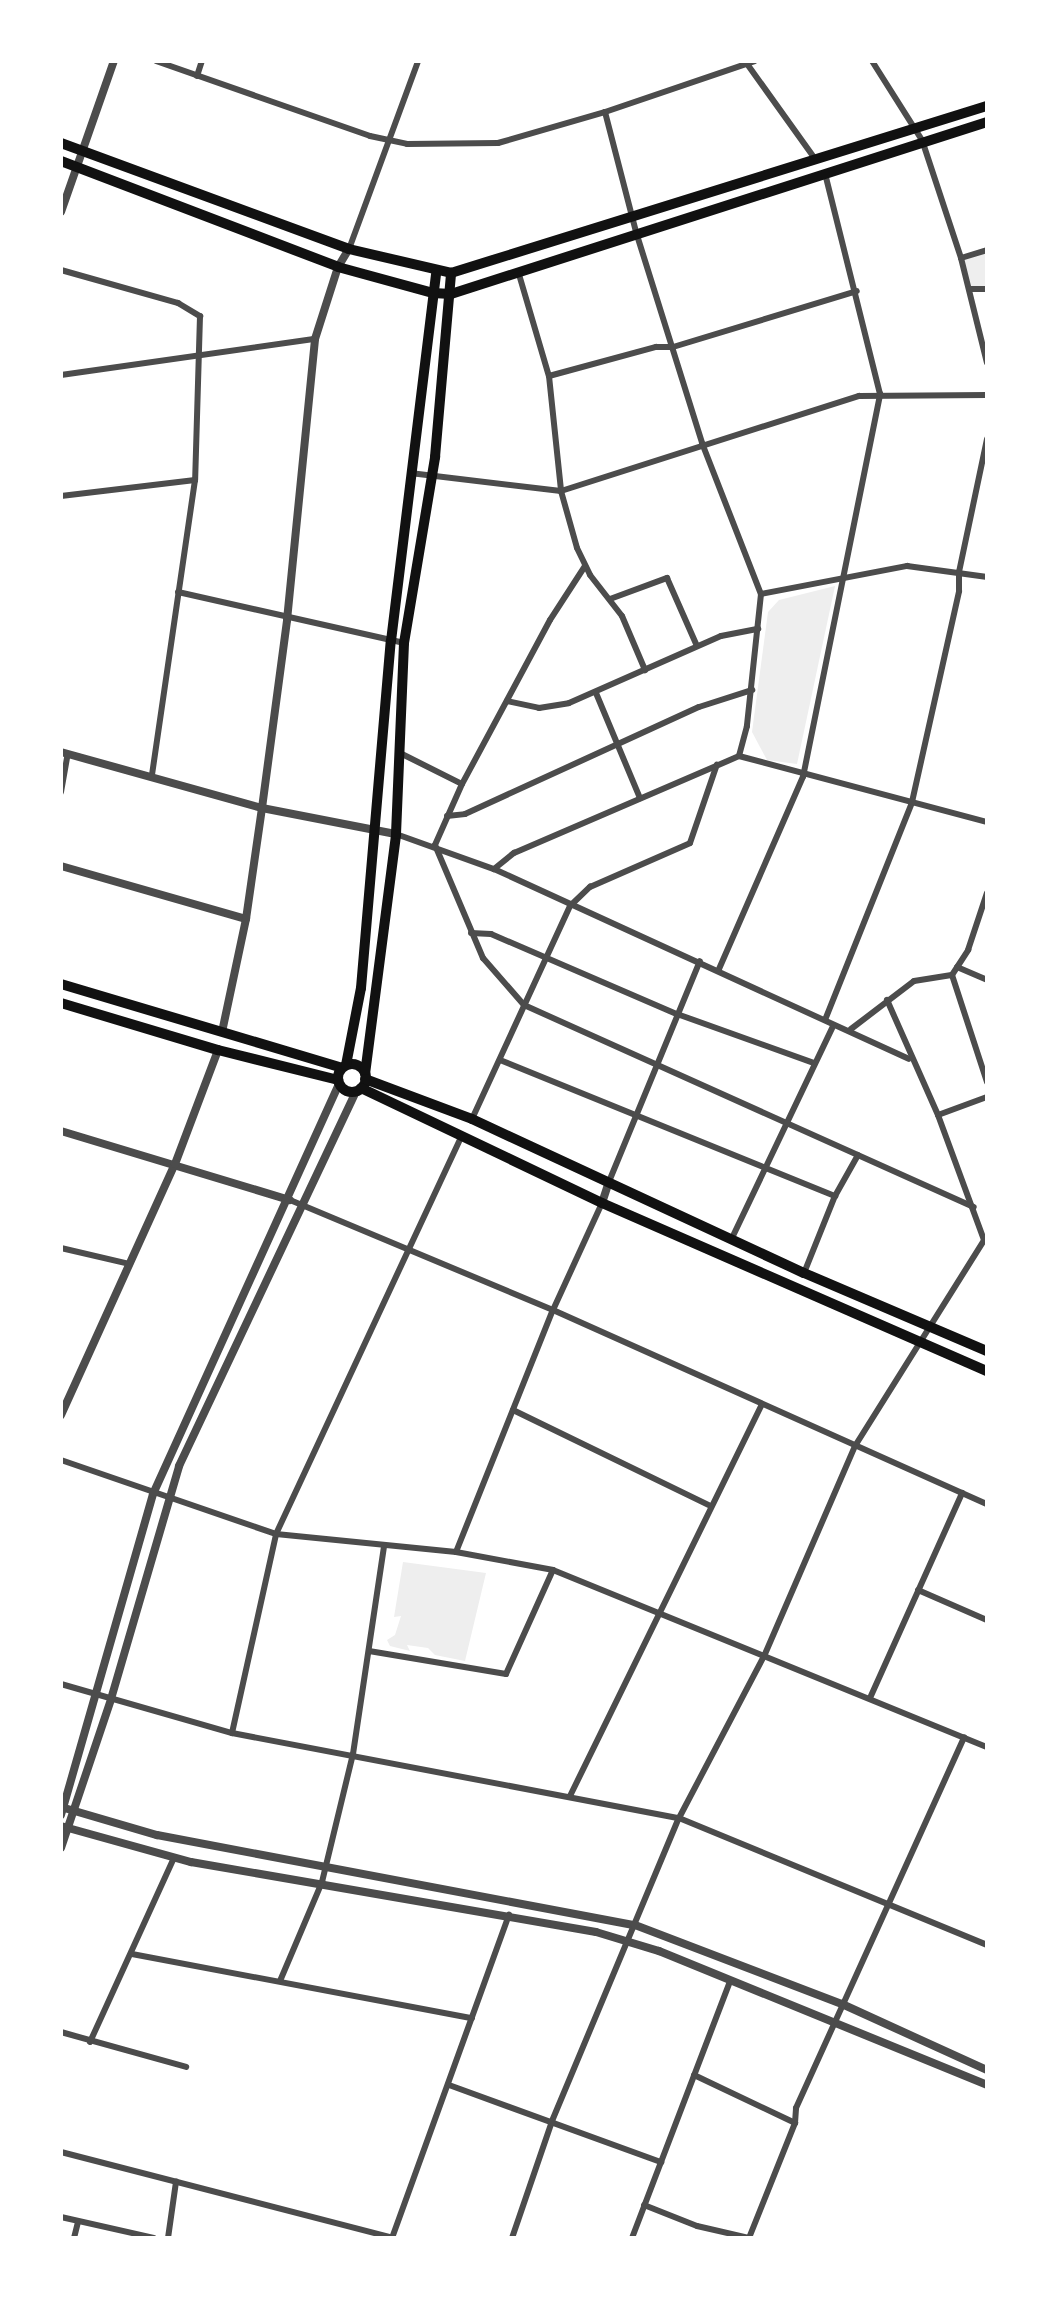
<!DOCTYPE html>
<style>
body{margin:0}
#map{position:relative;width:1048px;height:2299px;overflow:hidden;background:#fff;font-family:Spectral,serif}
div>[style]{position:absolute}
.green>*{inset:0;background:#eee}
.minor>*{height:6px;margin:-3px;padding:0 3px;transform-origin:3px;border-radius:3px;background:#4c4c4c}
.tertiary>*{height:8px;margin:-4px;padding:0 4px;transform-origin:4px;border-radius:4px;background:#4c4c4c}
.primary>*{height:10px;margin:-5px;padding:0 5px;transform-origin:5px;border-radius:5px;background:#111}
.primary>.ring{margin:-5px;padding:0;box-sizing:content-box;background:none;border:10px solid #111;border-radius:50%}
span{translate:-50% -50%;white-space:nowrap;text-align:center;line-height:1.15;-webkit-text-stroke:5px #fff;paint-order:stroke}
.frame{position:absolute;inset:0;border:63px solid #fff;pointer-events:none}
</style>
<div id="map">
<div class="green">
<i style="clip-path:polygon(987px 250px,987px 289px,970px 289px,961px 258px)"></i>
<i style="clip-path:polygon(835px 586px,797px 764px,767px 760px,752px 732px,768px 612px,779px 600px)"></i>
<i style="clip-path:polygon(403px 1562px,486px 1573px,465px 1661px,435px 1655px,428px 1648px,407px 1645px,410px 1651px,390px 1646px,387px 1640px,395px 1635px,401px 1616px,394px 1617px)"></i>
</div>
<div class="minor">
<i style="left:156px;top:61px;width:227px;rotate:19.3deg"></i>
<i style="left:370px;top:136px;width:38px;rotate:12deg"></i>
<i style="left:407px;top:144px;width:91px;rotate:-0.6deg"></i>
<i style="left:498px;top:143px;width:111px;rotate:-16.2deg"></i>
<i style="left:605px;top:112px;width:124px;rotate:75.5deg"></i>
<i style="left:636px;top:232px;width:221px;rotate:72.6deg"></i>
<i style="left:702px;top:443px;width:162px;rotate:68.7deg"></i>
<i style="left:761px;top:594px;width:133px;rotate:96.1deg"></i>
<i style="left:747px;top:726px;width:31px;rotate:105deg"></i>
<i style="left:745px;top:61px;width:122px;rotate:54.4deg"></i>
<i style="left:872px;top:61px;width:93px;rotate:57.7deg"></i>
<i style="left:922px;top:140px;width:124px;rotate:71.7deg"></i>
<i style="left:961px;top:258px;width:108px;rotate:76.1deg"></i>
<i style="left:197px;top:76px;width:16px;rotate:-72deg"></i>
<i style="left:605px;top:112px;width:158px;rotate:-18.8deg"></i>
<i style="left:349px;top:249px;width:200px;rotate:-69.8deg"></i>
<i style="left:961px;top:258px;width:27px;rotate:-17deg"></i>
<i style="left:61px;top:270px;width:122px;rotate:15.8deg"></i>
<i style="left:178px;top:303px;width:26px;rotate:31deg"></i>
<i style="left:200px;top:316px;width:164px;rotate:91.7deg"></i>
<i style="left:195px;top:480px;width:299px;rotate:98.3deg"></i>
<i style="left:518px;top:271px;width:109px;rotate:73.6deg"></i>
<i style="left:549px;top:376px;width:116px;rotate:84deg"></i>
<i style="left:561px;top:491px;width:59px;rotate:74.3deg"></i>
<i style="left:577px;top:548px;width:30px;rotate:64deg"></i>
<i style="left:590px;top:575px;width:52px;rotate:52deg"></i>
<i style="left:622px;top:616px;width:59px;rotate:66.9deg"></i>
<i style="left:970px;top:289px;width:17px"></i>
<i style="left:61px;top:375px;width:257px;rotate:-8.1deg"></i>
<i style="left:549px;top:376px;width:111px;rotate:-15.2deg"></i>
<i style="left:656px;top:347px;width:17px"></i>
<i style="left:673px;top:347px;width:192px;rotate:-16.9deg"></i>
<i style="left:410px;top:473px;width:152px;rotate:6.8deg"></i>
<i style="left:561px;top:491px;width:313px;rotate:-17.7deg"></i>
<i style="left:859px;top:396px;width:128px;rotate:-0.4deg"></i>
<i style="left:61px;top:496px;width:135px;rotate:-6.8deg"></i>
<i style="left:585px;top:566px;width:64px;rotate:122.9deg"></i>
<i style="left:550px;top:620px;width:186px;rotate:118.2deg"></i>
<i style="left:462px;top:784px;width:67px;rotate:113.9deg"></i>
<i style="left:435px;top:845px;width:123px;rotate:67deg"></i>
<i style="left:483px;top:958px;width:62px;rotate:48.9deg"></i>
<i style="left:524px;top:1005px;width:493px;rotate:24.2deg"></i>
<i style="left:178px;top:592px;width:232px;rotate:12.7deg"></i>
<i style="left:761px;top:594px;width:149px;rotate:-10.9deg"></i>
<i style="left:907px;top:566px;width:81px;rotate:7.8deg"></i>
<i style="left:610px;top:599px;width:61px;rotate:-20.2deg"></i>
<i style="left:667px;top:578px;width:74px;rotate:66.2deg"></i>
<i style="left:596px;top:693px;width:114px;rotate:67.3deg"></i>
<i style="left:507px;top:701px;width:33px;rotate:12deg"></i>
<i style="left:539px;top:708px;width:30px;rotate:-9deg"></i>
<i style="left:569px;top:703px;width:166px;rotate:-23.8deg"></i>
<i style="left:721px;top:636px;width:38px;rotate:-11deg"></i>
<i style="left:400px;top:753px;width:69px;rotate:26.6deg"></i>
<i style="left:739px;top:756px;width:257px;rotate:14.9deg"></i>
<i style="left:61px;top:792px;width:39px;rotate:-80deg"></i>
<i style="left:447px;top:816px;width:18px;rotate:-6deg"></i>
<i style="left:465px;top:814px;width:257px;rotate:-24.6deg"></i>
<i style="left:699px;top:707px;width:56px;rotate:-17.8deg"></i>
<i style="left:396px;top:834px;width:104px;rotate:19.7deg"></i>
<i style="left:494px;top:869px;width:456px;rotate:24.6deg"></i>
<i style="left:494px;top:869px;width:26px;rotate:-39deg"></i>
<i style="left:514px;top:853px;width:245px;rotate:-23.3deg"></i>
<i style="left:471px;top:933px;width:20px;rotate:3deg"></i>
<i style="left:491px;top:934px;width:202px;rotate:23.3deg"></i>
<i style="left:677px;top:1014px;width:145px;rotate:19.7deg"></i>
<i style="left:957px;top:967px;width:33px;rotate:23deg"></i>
<i style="left:719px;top:969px;width:210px;rotate:-66.4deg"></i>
<i style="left:803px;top:777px;width:391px;rotate:-78.6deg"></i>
<i style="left:880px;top:394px;width:227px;rotate:-104deg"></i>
<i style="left:952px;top:975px;width:113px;rotate:71.9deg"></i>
<i style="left:825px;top:1020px;width:235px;rotate:-68.2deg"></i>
<i style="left:912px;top:802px;width:216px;rotate:-77.4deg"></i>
<i style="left:959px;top:591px;width:19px;rotate:-90deg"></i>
<i style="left:959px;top:572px;width:136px;rotate:-78.1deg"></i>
<i style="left:851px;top:1029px;width:79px;rotate:-37.3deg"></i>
<i style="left:914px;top:981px;width:38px;rotate:-9deg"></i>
<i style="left:952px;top:975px;width:30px;rotate:-57deg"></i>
<i style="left:968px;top:950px;width:60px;rotate:-71.6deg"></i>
<i style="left:500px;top:1060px;width:362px;rotate:22.1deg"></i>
<i style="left:938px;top:1115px;width:52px;rotate:-20.2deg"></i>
<i style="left:472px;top:1119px;width:234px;rotate:-65.3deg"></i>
<i style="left:570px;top:906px;width:28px;rotate:-44deg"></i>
<i style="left:590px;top:887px;width:109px;rotate:-23.7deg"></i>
<i style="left:690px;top:843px;width:83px;rotate:-71.1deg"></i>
<i style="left:608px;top:1184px;width:241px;rotate:-67.6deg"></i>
<i style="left:290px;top:1200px;width:285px;rotate:22.7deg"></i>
<i style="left:553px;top:1310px;width:475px;rotate:24.1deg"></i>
<i style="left:732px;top:1238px;width:235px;rotate:-64.5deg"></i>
<i style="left:61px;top:1248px;width:71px;rotate:13.1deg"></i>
<i style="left:804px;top:1273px;width:83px;rotate:-68.1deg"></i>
<i style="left:835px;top:1196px;width:47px;rotate:-60.7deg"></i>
<i style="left:513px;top:1410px;width:220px;rotate:25.9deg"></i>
<i style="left:61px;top:1460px;width:227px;rotate:19deg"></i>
<i style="left:276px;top:1534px;width:181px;rotate:5.7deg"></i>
<i style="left:456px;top:1552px;width:99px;rotate:10.5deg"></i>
<i style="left:553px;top:1570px;width:469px;rotate:22.2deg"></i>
<i style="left:456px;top:1552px;width:261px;rotate:-68.2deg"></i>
<i style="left:553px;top:1310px;width:118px;rotate:-65.4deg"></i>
<i style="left:918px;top:1590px;width:75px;rotate:23.5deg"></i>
<i style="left:369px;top:1651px;width:139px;rotate:9.5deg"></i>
<i style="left:506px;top:1674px;width:114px;rotate:-65.7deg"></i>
<i style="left:61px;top:1684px;width:178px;rotate:16deg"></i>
<i style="left:232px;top:1733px;width:455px;rotate:10.8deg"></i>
<i style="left:679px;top:1818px;width:333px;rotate:22.4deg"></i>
<i style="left:870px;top:1698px;width:225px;rotate:-65.8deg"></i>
<i style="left:232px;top:1733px;width:204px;rotate:-77.5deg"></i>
<i style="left:276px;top:1534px;width:437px;rotate:-65deg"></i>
<i style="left:570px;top:1796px;width:436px;rotate:-63.9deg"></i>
<i style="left:132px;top:1954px;width:346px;rotate:10.7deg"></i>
<i style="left:280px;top:1981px;width:108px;rotate:-67deg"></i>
<i style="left:322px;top:1882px;width:132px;rotate:-76.4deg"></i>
<i style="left:353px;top:1754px;width:210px;rotate:-81.5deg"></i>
<i style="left:61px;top:2032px;width:130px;rotate:15.6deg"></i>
<i style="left:90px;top:2042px;width:202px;rotate:-65.5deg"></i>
<i style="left:694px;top:2075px;width:112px;rotate:25.4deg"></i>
<i style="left:449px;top:2085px;width:226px;rotate:20deg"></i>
<i style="left:61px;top:2152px;width:343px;rotate:14.5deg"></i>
<i style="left:644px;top:2205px;width:57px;rotate:21.6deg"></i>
<i style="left:697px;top:2226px;width:53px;rotate:13deg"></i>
<i style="left:61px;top:2217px;width:95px;rotate:12.7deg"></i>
<i style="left:74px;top:2238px;width:16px;rotate:-76deg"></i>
<i style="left:168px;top:2238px;width:57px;rotate:-81.9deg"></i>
<i style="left:392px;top:2238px;width:344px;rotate:-70.1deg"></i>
<i style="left:512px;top:2238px;width:124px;rotate:-71.1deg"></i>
<i style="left:552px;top:2121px;width:329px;rotate:-67.3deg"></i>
<i style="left:679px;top:1818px;width:185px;rotate:-62.3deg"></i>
<i style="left:765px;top:1654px;width:227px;rotate:-66.6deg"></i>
<i style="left:855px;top:1446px;width:243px;rotate:-57.9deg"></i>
<i style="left:984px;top:1240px;width:133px;rotate:-110.2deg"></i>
<i style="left:938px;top:1115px;width:126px;rotate:-113.9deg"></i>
<i style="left:632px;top:2238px;width:275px;rotate:-69.1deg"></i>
<i style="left:749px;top:2238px;width:124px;rotate:-68.2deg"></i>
<i style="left:795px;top:2123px;width:15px;rotate:-86deg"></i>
<i style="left:796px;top:2108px;width:407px;rotate:-65.6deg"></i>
</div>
<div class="tertiary">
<i style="left:61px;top:212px;width:160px;rotate:-70.7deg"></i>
<i style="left:61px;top:752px;width:209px;rotate:15.6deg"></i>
<i style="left:262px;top:808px;width:136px;rotate:11deg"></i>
<i style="left:61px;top:866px;width:192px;rotate:16deg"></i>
<i style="left:222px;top:1032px;width:116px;rotate:-78deg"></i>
<i style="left:246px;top:919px;width:112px;rotate:-81.8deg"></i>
<i style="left:262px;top:808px;width:190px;rotate:-82.4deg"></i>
<i style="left:287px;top:620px;width:282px;rotate:-84.3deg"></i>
<i style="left:315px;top:339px;width:76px;rotate:-72.3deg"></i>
<i style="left:338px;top:267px;width:21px;rotate:-59deg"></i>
<i style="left:61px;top:1131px;width:239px;rotate:16.8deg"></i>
<i style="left:602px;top:1203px;width:20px;rotate:-72deg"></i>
<i style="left:61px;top:1415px;width:276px;rotate:-65.6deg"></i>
<i style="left:175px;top:1164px;width:122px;rotate:-69.3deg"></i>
<i style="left:61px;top:1807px;width:100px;rotate:16.3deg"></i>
<i style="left:157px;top:1835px;width:486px;rotate:10.7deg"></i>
<i style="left:635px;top:1925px;width:222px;rotate:20.9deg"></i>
<i style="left:842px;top:2004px;width:159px;rotate:24.5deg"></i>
<i style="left:61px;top:1815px;width:334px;rotate:-74deg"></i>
<i style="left:153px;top:1494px;width:450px;rotate:-65.6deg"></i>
<i style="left:61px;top:1826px;width:135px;rotate:15.5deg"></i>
<i style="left:191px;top:1862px;width:411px;rotate:9.8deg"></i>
<i style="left:596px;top:1932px;width:66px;rotate:16.8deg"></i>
<i style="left:659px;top:1951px;width:354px;rotate:22.2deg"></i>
<i style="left:61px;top:1848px;width:157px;rotate:-71.4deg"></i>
<i style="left:111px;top:1699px;width:243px;rotate:-73.7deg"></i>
<i style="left:179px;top:1466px;width:415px;rotate:-64.7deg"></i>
</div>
<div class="primary">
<i style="left:61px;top:143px;width:307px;rotate:20.2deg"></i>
<i style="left:349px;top:249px;width:105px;rotate:13.2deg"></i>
<i style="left:451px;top:273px;width:561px;rotate:-17.31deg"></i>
<i style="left:61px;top:161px;width:297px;rotate:20.9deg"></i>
<i style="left:338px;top:267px;width:98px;rotate:15.3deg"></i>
<i style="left:433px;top:293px;width:18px;rotate:3deg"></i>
<i style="left:451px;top:294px;width:563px;rotate:-17.79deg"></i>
<i style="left:61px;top:984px;width:293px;rotate:16.6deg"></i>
<i style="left:61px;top:1003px;width:164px;rotate:16.7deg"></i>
<i style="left:218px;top:1050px;width:124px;rotate:14deg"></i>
<i class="ring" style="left:338px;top:1064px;width:18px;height:18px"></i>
<i style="left:346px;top:1065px;width:78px;rotate:-79deg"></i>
<i style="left:361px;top:988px;width:348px;rotate:-85.1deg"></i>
<i style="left:391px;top:641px;width:371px;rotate:-83deg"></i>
<i style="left:365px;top:1074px;width:242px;rotate:-82.6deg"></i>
<i style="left:396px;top:834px;width:191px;rotate:-87.6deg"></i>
<i style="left:404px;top:643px;width:189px;rotate:-80.5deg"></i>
<i style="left:435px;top:457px;width:185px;rotate:-85deg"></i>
<i style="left:365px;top:1079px;width:114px;rotate:20.5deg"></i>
<i style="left:472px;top:1119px;width:366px;rotate:24.9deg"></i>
<i style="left:804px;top:1273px;width:199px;rotate:23.1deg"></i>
<i style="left:361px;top:1088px;width:267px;rotate:25.5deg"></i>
<i style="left:602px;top:1203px;width:420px;rotate:23.6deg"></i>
</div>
<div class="frame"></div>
</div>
